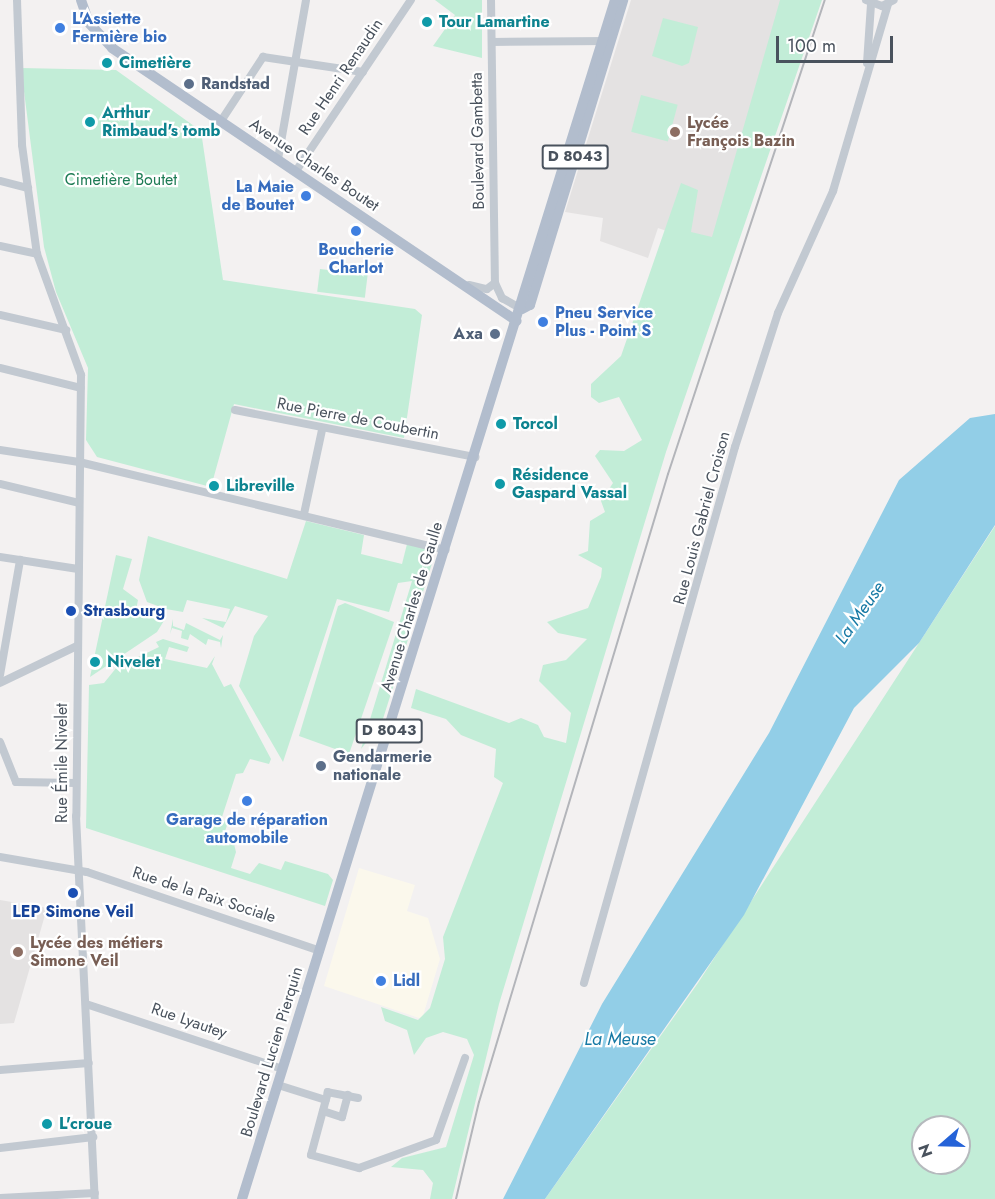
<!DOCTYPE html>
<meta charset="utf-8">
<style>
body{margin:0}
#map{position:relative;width:995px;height:1199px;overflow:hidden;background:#f3f1f1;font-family:Jost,sans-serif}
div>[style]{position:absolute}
.commercial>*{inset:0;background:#fbf8ec}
.education>*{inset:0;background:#e4e2e2}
.green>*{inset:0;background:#c2edd7;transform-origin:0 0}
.water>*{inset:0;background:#92cee7}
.minor>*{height:8px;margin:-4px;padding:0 4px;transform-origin:4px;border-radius:4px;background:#c2c9d1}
.major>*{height:10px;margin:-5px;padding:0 5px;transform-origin:5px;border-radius:5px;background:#b2bdcd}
.rail>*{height:2px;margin:-1px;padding:0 1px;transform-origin:1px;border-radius:1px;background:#b3b5ba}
.dots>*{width:16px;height:16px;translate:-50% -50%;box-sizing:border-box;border:3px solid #fff;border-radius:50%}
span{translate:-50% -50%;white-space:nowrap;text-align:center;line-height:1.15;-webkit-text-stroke:4.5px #fff;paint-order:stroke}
.shield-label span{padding:2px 4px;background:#fff;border:2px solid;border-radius:4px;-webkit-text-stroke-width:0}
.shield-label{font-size:15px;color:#49525d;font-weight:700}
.shop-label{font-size:16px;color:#366cbe;font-weight:700}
.left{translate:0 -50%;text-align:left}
.right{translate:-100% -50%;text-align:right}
.culture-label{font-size:16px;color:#0d838f;font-weight:700}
.street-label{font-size:16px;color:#49525d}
.service-label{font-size:16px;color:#4e5e75;font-weight:700}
.education-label{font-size:16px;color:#785e54;font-weight:700}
.park-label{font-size:16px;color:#1d7b54}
.transit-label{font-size:16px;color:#164399;font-weight:700}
.water-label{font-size:18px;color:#1679a4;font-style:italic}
.north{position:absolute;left:911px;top:1115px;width:60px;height:60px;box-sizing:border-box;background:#fff;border:2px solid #b6babe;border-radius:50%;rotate:250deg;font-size:16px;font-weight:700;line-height:24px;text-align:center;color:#49525d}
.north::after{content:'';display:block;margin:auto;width:21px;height:27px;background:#2563d8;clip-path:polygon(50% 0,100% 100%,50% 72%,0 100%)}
.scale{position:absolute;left:776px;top:36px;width:117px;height:27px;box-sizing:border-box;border:3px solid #49525d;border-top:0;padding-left:8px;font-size:18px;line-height:21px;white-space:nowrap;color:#49525d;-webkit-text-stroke:4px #fff;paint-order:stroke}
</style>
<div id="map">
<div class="commercial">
<i style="clip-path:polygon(359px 868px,415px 885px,407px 911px,428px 918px,440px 959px,422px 1019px,324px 986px)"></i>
</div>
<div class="education">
<i style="clip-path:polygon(631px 0,809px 0,719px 249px,658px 228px,648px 258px,600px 241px,603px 218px,565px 212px)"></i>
<i style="clip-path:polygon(0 900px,47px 908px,14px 1023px,0 1024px)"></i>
</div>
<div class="green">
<i style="clip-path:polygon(435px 0,482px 0,482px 58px,433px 46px,455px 15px)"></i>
<i style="clip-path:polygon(780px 0,822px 0,666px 452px,499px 1004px,452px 1199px,430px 1199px,433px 1183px,423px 1170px,391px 1167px,402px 1158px,446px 1147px,474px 1055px,467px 1039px,443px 1032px,426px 1038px,414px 1055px,407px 1030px,385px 1021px,381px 1007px,418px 1020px,430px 1008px,445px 959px,443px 937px,503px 783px,494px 777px,496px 749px,461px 735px,446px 719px,411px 708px,416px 689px,509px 723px,521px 718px,538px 725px,544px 737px,566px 743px,571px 713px,539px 681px,543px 665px,566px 660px,587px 639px,558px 633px,547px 622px,588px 608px,601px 577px,602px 568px,578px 555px,588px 551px,590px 521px,605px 512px,601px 501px,613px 483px,595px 456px,600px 450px,624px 451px,642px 440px,619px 397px,599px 403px,591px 397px,591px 384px,621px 356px,681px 183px,698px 190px,691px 232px,712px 237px)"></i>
<i style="clip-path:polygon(663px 18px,698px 27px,689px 63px,682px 66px,652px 56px)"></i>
<i style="clip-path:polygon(21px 68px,116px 70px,201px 131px,223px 280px,415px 309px,422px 315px,404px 438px,234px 404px,211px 487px,97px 457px,86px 440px,88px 368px,56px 292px,44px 247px)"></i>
<i style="left:641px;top:95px;width:38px;height:38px;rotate:15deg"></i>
<i style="left:320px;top:269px;width:48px;height:23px;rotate:7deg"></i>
<i style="clip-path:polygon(306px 521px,364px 535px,361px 554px,402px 564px,407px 544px,426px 548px,433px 560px,382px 722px,361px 749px,412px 581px,398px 583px,389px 612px,337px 599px,283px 762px,239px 686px,254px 636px,268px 616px,235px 606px,223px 628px,202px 618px,226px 622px,230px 609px,187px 600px,183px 612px,166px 609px,147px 602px,139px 580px,148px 536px,287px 579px)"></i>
<i style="clip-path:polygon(evenodd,995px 526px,995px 1199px,545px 1199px,698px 983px,995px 526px,923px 1127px,959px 1127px,959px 1163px,923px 1163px,923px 1127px)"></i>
<i style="clip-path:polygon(116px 555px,132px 559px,123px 589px,138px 600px,136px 610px,161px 618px,163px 612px,165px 619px,157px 632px,90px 677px)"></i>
<i style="clip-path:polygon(345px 603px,394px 622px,349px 754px,299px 736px,338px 606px)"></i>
<i style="clip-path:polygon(173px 619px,173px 626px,184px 630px,186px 623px,220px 640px,223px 635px,221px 648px,220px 642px,208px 639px,206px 645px,190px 634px,188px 640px,181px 638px,182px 631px,172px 628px,170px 634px)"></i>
<i style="clip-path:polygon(163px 639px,189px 647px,187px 652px,169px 647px,165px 659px,207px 668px,215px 656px,212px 664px,224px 687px,231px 684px,271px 759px,269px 764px,250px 759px,243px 773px,236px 774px,221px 820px,228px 822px,222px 841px,234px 844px,236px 852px,231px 868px,250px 874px,259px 863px,281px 870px,285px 861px,328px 874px,333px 880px,325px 906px,86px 828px,89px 685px,104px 683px,125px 657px,130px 661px,159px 647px,156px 642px)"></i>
</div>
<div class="water">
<i style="clip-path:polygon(995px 414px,995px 525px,919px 643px,854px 708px,744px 915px,545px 1199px,503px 1199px,602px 1004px,769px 733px,899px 480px,970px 418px)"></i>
</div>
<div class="minor">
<i style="left:17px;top:0;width:145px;rotate:88deg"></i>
<i style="left:22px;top:145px;width:110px;rotate:82.2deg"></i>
<i style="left:37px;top:254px;width:129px;rotate:70deg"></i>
<i style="left:81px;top:375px;width:441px;rotate:90.6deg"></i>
<i style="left:76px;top:816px;width:383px;rotate:87.2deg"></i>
<i style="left:491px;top:0;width:283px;rotate:89.2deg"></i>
<i style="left:495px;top:283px;width:17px;rotate:65deg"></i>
<i style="left:502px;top:298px;width:23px;rotate:29deg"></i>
<i style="left:866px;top:0;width:17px;rotate:21deg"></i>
<i style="left:882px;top:6px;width:13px;rotate:-27deg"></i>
<i style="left:492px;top:42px;width:116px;rotate:-0.5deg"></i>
<i style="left:867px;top:63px;width:59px;rotate:-86.1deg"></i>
<i style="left:221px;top:121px;width:77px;rotate:-56.7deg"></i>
<i style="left:263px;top:57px;width:101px;rotate:8.5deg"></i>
<i style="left:278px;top:159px;width:161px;rotate:-80deg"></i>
<i style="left:296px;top:171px;width:206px;rotate:-56.1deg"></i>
<i style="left:0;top:181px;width:29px;rotate:14deg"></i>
<i style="left:0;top:246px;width:38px;rotate:12deg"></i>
<i style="left:469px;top:285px;width:18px;rotate:13deg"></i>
<i style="left:487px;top:289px;width:10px;rotate:-37deg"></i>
<i style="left:0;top:315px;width:68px;rotate:12.8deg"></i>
<i style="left:0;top:368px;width:83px;rotate:13.9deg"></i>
<i style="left:235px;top:410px;width:245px;rotate:11.1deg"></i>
<i style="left:0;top:450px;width:80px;rotate:8.6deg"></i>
<i style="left:79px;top:462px;width:377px;rotate:13.5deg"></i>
<i style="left:0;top:484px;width:81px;rotate:13.5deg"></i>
<i style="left:304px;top:514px;width:86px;rotate:-77.9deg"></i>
<i style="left:0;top:557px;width:79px;rotate:8.7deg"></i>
<i style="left:0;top:675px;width:117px;rotate:-80.1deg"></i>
<i style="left:0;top:683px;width:85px;rotate:-25.7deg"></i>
<i style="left:0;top:742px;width:43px;rotate:68.2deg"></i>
<i style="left:16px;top:782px;width:60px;rotate:1deg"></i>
<i style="left:0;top:857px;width:88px;rotate:9.8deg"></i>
<i style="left:87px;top:872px;width:246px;rotate:18.7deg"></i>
<i style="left:584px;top:983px;width:557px;rotate:-74.27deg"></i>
<i style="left:735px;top:447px;width:141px;rotate:-72.2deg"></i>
<i style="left:778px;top:313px;width:134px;rotate:-65.7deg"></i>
<i style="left:833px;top:191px;width:195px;rotate:-73.6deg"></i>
<i style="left:86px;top:1004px;width:207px;rotate:18.3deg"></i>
<i style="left:0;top:1070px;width:89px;rotate:-4.5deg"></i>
<i style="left:278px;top:1085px;width:50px;rotate:17.4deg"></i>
<i style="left:358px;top:1098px;width:31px;rotate:-169deg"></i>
<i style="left:328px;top:1092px;width:65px;rotate:105.1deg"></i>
<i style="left:311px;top:1155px;width:50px;rotate:15.2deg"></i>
<i style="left:359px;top:1168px;width:82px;rotate:-20deg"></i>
<i style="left:436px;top:1140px;width:87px;rotate:-70.5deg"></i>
<i style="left:323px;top:1111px;width:20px;rotate:18deg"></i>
<i style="left:342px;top:1117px;width:23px;rotate:-75deg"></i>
<i style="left:0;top:1148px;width:94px;rotate:-6.7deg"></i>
<i style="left:0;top:1198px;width:95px;rotate:-3deg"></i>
</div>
<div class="major">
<i style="left:81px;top:0;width:24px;rotate:71deg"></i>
<i style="left:89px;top:23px;width:34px;rotate:47deg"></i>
<i style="left:112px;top:48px;width:488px;rotate:34deg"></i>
<i style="left:522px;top:309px;width:9px;rotate:-27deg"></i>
<i style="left:530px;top:305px;width:319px;rotate:-73deg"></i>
<i style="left:242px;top:1199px;width:1256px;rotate:-72.72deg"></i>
</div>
<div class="rail">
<i style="left:456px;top:1199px;width:100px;rotate:-76.7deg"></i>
<i style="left:479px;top:1102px;width:656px;rotate:-73.25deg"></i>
<i style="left:668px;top:474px;width:499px;rotate:-71.7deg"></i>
</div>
<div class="dots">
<i style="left:427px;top:22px;background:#0f9aa8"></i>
<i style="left:60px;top:28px;background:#3f7fe0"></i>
<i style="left:107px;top:63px;background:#0f9aa8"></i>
<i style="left:189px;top:84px;background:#5c6f8a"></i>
<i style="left:90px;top:122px;background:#0f9aa8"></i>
<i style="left:675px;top:132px;background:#8d6e63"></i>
<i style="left:306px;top:196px;background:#3f7fe0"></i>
<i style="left:356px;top:231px;background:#3f7fe0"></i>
<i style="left:543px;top:322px;background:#3f7fe0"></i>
<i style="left:495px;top:334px;background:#5c6f8a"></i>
<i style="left:501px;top:424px;background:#0f9aa8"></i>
<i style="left:500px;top:484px;background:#0f9aa8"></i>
<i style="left:214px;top:486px;background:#0f9aa8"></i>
<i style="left:71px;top:611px;background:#1a4fb4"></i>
<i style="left:95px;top:662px;background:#0f9aa8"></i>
<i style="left:321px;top:766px;background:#5c6f8a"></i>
<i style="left:247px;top:801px;background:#3f7fe0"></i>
<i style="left:73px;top:893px;background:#1a4fb4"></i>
<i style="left:18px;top:952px;background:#8d6e63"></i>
<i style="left:381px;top:981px;background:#3f7fe0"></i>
<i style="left:47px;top:1124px;background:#0f9aa8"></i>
</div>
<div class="shield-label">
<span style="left:575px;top:157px">D 8043</span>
<span style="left:389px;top:731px">D 8043</span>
</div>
<div class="shop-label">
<span class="left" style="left:72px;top:28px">L'Assiette<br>Fermière bio</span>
<span class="right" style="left:294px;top:196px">La Maie<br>de Boutet</span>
<span style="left:356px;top:259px">Boucherie<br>Charlot</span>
<span class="left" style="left:555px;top:322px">Pneu Service<br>Plus - Point S</span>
<span style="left:247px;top:829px">Garage de réparation<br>automobile</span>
<span class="left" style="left:393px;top:981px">Lidl</span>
</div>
<div class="culture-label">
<span class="left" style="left:439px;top:22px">Tour Lamartine</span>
<span class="left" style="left:119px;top:63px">Cimetière</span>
<span class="left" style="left:102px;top:122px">Arthur<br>Rimbaud's tomb</span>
<span class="left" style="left:513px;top:424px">Torcol</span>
<span class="left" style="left:512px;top:484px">Résidence<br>Gaspard Vassal</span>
<span class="left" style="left:226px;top:486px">Libreville</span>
<span class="left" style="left:107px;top:662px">Nivelet</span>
<span class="left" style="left:59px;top:1124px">L'croue</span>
</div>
<div class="street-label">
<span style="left:341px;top:77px;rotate:-56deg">Rue Henri Renaudin</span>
<span style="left:478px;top:141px;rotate:-91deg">Boulevard Gambetta</span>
<span style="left:314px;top:165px;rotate:34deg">Avenue Charles Boutet</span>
<span style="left:358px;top:419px;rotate:11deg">Rue Pierre de Coubertin</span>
<span style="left:702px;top:518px;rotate:-75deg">Rue Louis Gabriel Croison</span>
<span style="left:412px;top:607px;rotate:-73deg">Avenue Charles de Gaulle</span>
<span style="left:62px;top:763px;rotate:-90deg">Rue Émile Nivelet</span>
<span style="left:204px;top:895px;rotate:18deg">Rue de la Paix Sociale</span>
<span style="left:189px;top:1021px;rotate:19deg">Rue Lyautey</span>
<span style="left:272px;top:1052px;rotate:-73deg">Boulevard Lucien Pierquin</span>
</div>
<div class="service-label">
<span class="left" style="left:201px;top:84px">Randstad</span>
<span class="right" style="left:483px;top:334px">Axa</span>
<span class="left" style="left:333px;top:766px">Gendarmerie<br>nationale</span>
</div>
<div class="education-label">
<span class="left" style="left:687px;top:132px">Lycée<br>François Bazin</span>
<span class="left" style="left:30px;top:952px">Lycée des métiers<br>Simone Veil</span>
</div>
<div class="park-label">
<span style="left:121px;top:180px">Cimetière Boutet</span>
</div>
<div class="transit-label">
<span class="left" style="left:83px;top:611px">Strasbourg</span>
<span style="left:73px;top:912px">LEP Simone Veil</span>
</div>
<div class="water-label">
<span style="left:860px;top:613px;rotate:-55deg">La Meuse</span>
<span style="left:620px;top:1039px">La Meuse</span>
</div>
<div class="north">N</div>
<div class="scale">100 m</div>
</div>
